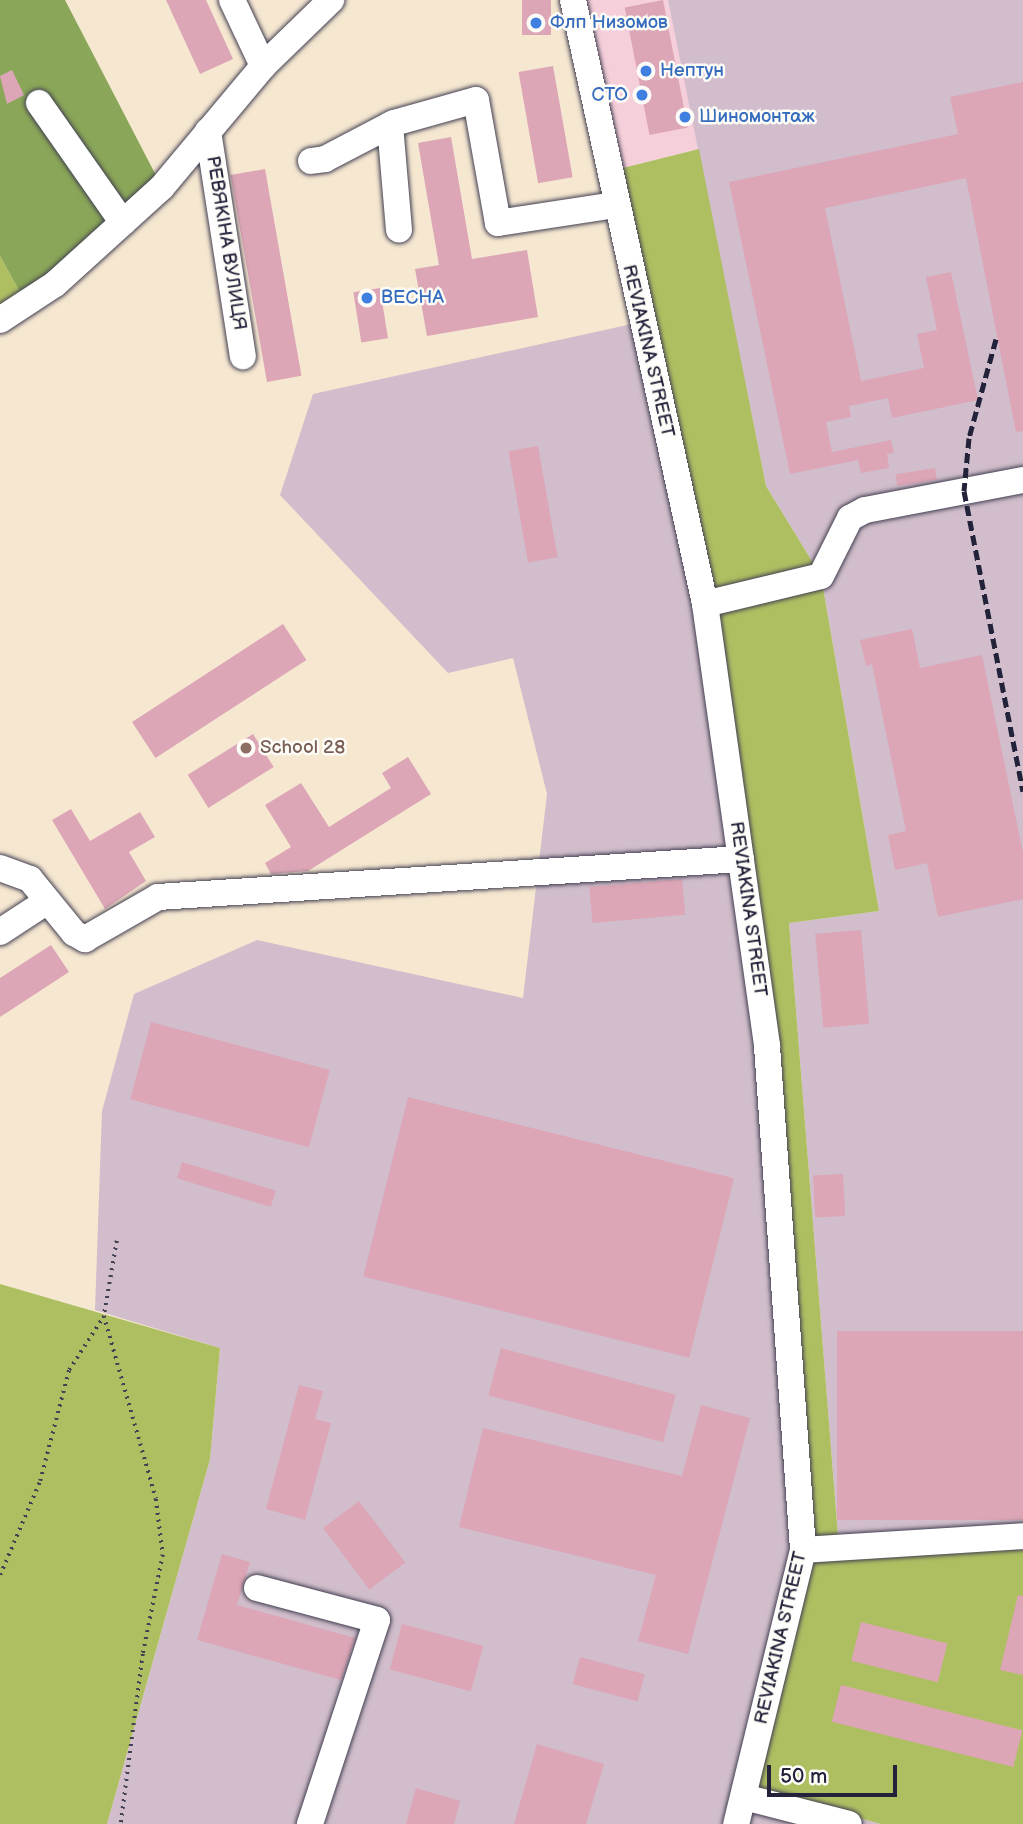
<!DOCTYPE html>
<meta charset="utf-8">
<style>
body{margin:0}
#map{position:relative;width:1023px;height:1824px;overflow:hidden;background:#f6e7d1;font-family:"Balsamiq Sans",sans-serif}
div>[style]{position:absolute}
.built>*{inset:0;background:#f5cfda}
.industrial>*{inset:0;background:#d1bdcb}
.green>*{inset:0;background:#aebf62}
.forest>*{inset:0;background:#8aa658}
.building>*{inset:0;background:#dca6b6;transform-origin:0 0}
.path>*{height:3.5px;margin-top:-1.75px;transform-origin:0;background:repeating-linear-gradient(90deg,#424052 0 2px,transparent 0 7px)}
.roads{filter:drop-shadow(0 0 2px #424052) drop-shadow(0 0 2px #424052)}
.minor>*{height:26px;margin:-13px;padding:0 13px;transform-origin:13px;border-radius:13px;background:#fff}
.rail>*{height:5px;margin-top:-2.5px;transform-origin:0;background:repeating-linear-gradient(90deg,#22223b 0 10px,transparent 0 15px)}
.dots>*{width:19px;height:19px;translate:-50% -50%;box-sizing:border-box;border:4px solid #fdfcf7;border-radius:50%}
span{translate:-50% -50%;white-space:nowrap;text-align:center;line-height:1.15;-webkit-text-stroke:5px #fdfcf7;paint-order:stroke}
.shop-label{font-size:19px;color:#366cbe}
.left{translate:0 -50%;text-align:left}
.right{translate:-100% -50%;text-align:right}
.street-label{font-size:19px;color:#22223b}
.education-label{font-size:19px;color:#785e54}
.scale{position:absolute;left:767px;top:1765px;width:130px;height:32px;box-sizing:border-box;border:4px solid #22223b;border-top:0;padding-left:9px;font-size:21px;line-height:24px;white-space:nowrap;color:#22223b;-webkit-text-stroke:5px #fdfcf7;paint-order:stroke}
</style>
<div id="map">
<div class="built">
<i style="clip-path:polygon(573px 0,668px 0,699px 149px,607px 172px)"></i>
</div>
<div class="industrial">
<i style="clip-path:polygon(668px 0,1023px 0,1023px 1536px,839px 1548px,789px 923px,879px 911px,821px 576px,766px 486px)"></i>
<i style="clip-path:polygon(641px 322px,705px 604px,767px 1046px,803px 1550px,746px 1788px,881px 1824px,107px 1824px,210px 1459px,220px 1348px,95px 1310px,102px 1111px,134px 994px,257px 940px,523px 998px,547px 794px,513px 658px,448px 673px,280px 495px,313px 394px)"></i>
</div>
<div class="green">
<i style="clip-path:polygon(699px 149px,766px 486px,821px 576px,879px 911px,789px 923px,839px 1548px,1023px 1536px,1023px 1824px,881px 1824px,746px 1788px,803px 1550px,767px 1046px,705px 604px,607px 172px)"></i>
<i style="clip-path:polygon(0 256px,26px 303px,0 320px)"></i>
<i style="clip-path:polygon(0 1284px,220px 1348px,210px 1459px,107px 1824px,0 1824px)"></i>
</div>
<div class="forest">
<i style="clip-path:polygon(0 0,65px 0,162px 187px,26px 303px,0 256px)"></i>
</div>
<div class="building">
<i style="clip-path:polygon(166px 0,206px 0,233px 59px,200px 74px)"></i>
<i style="left:522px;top:0;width:29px;height:35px"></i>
<i style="left:663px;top:0;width:130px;height:39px;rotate:79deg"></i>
<i style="left:553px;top:66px;width:113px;height:35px;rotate:80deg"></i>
<i style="clip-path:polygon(12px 70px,24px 95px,7px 104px,0 76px)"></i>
<i style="clip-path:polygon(1023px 82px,1023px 431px,1016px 432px,966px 178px,825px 208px,861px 381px,924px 368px,917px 334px,937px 330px,926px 277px,951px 272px,978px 400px,892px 418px,888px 398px,849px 406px,851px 417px,826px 422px,832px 452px,891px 440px,894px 453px,887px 454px,889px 468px,861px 473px,858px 460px,790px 474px,729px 182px,958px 134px,950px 97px)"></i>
<i style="clip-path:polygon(451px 137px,472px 259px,527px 250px,538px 317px,427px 336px,415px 269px,439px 265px,418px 143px)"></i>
<i style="left:265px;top:169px;width:210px;height:35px;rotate:80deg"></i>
<i style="left:380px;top:288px;width:51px;height:27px;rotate:81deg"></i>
<i style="left:538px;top:446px;width:113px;height:30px;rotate:80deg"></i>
<i style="left:935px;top:468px;width:12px;height:40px;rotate:81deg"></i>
<i style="left:283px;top:624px;width:43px;height:180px;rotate:57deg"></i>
<i style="clip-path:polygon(912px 629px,920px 668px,982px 655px,1023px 853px,1023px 899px,938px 917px,927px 863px,895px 870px,888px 835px,906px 831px,872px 664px,866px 666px,860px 640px)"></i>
<i style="left:253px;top:734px;width:39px;height:77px;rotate:58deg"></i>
<i style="clip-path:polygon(408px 757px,431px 794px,308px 871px,271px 874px,265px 863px,291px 847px,265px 805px,301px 783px,329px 827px,391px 788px,382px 773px)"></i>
<i style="clip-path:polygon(71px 809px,90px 841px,140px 812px,155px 837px,129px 852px,146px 881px,105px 909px,52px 820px)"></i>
<i style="left:682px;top:879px;width:36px;height:93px;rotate:85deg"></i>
<i style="left:861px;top:930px;width:94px;height:46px;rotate:85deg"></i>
<i style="clip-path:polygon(51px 945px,69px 972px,0 1017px,0 978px)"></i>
<i style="left:151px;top:1022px;width:185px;height:80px;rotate:15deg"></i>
<i style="left:408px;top:1097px;width:336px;height:185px;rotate:14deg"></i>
<i style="left:182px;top:1162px;width:98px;height:17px;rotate:17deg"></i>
<i style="left:843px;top:1174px;width:42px;height:30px;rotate:87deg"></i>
<i style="left:1023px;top:1331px;width:189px;height:186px;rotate:90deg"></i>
<i style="left:501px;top:1348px;width:181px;height:49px;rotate:15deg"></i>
<i style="clip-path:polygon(299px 1385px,323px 1391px,315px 1419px,331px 1423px,305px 1520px,266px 1509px)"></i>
<i style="clip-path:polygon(701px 1405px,750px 1418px,688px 1654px,638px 1641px,656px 1575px,459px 1527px,483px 1428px,682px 1476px)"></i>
<i style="left:359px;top:1501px;width:77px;height:45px;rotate:53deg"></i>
<i style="clip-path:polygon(222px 1554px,250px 1562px,237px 1605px,355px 1638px,341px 1680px,197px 1640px)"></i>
<i style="clip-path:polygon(1018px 1595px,1023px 1596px,1023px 1675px,1000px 1670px)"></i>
<i style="left:861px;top:1622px;width:89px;height:40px;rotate:14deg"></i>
<i style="left:402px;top:1624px;width:84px;height:47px;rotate:15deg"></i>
<i style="left:580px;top:1657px;width:67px;height:28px;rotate:15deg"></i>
<i style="left:841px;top:1685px;width:187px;height:38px;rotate:14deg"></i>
<i style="clip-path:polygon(537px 1744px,604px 1764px,586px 1824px,514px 1824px)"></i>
<i style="clip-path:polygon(416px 1788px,460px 1801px,454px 1824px,406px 1824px)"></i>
</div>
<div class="path">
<i style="left:117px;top:1241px;width:76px;rotate:99.8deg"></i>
<i style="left:104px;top:1316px;width:190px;rotate:74.1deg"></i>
<i style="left:156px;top:1499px;width:56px;rotate:82.9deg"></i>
<i style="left:163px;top:1555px;width:101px;rotate:101.4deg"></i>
<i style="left:143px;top:1654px;width:171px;rotate:97.4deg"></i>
<i style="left:0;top:1575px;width:102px;rotate:-66.9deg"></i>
<i style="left:40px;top:1481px;width:115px;rotate:-75.4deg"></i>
<i style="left:69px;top:1370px;width:64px;rotate:-57.1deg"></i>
</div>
<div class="roads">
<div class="minor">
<i style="left:232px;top:0;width:73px;rotate:64.8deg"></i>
<i style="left:573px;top:0;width:618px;rotate:77.67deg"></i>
<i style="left:705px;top:604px;width:446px;rotate:82deg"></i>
<i style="left:767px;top:1046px;width:505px;rotate:85.91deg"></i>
<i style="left:803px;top:1550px;width:282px;rotate:103.7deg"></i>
<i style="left:39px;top:103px;width:146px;rotate:55deg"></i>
<i style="left:390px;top:125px;width:105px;rotate:85.1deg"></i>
<i style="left:208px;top:131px;width:228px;rotate:81.2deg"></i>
<i style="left:311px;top:161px;width:14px;rotate:-8deg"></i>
<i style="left:325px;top:159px;width:78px;rotate:-27.6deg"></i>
<i style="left:394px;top:123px;width:85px;rotate:-15.7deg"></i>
<i style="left:476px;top:100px;width:125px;rotate:79.9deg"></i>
<i style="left:498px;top:223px;width:118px;rotate:-8.7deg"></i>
<i style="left:0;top:320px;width:66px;rotate:-33.2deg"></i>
<i style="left:55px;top:284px;width:144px;rotate:-42.2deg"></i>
<i style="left:162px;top:187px;width:158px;rotate:-50.1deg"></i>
<i style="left:263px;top:66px;width:95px;rotate:-44.1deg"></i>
<i style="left:705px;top:604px;width:119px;rotate:-13.6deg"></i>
<i style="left:821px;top:576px;width:65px;rotate:-63.4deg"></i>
<i style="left:850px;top:518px;width:17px;rotate:-28deg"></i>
<i style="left:865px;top:510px;width:161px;rotate:-10.8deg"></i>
<i style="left:0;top:868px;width:32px;rotate:20deg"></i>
<i style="left:30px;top:879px;width:70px;rotate:50.8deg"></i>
<i style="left:74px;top:933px;width:13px;rotate:29deg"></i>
<i style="left:85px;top:939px;width:84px;rotate:-29.9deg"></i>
<i style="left:158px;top:897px;width:584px;rotate:-3.73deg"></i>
<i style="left:0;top:932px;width:55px;rotate:-33.1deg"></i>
<i style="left:803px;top:1550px;width:220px;rotate:-3.6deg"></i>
<i style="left:257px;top:1588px;width:124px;rotate:14.9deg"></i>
<i style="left:377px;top:1620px;width:215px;rotate:108.2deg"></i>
<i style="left:744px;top:1797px;width:108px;rotate:14.4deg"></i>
</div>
</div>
<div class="rail">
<i style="left:996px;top:339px;width:103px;rotate:105.3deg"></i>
<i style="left:969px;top:438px;width:53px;rotate:95.4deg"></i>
<i style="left:964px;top:491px;width:306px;rotate:78.9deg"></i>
</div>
<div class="dots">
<i style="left:536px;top:23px;background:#3f7fe0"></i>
<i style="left:646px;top:71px;background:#3f7fe0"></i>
<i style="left:642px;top:95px;background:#3f7fe0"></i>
<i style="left:685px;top:117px;background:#3f7fe0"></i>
<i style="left:367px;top:298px;background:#3f7fe0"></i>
<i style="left:246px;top:748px;background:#8d6e63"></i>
</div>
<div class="shop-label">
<span class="left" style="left:550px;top:23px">Флп Низомов</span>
<span class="left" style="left:660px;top:71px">Нептун</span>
<span class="right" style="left:628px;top:95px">СТО</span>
<span class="left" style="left:699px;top:117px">Шиномонтаж</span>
<span class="left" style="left:381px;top:298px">ВЕСНА</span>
</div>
<div class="street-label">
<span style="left:226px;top:243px;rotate:81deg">РЕВЯКІНА ВУЛИЦЯ</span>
<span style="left:648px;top:351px;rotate:77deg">REVIAKINA STREET</span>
<span style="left:748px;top:909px;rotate:82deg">REVIAKINA STREET</span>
<span style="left:781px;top:1638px;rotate:-77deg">REVIAKINA STREET</span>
</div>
<div class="education-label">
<span class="left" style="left:260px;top:748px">School 28</span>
</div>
<div class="scale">50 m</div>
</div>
